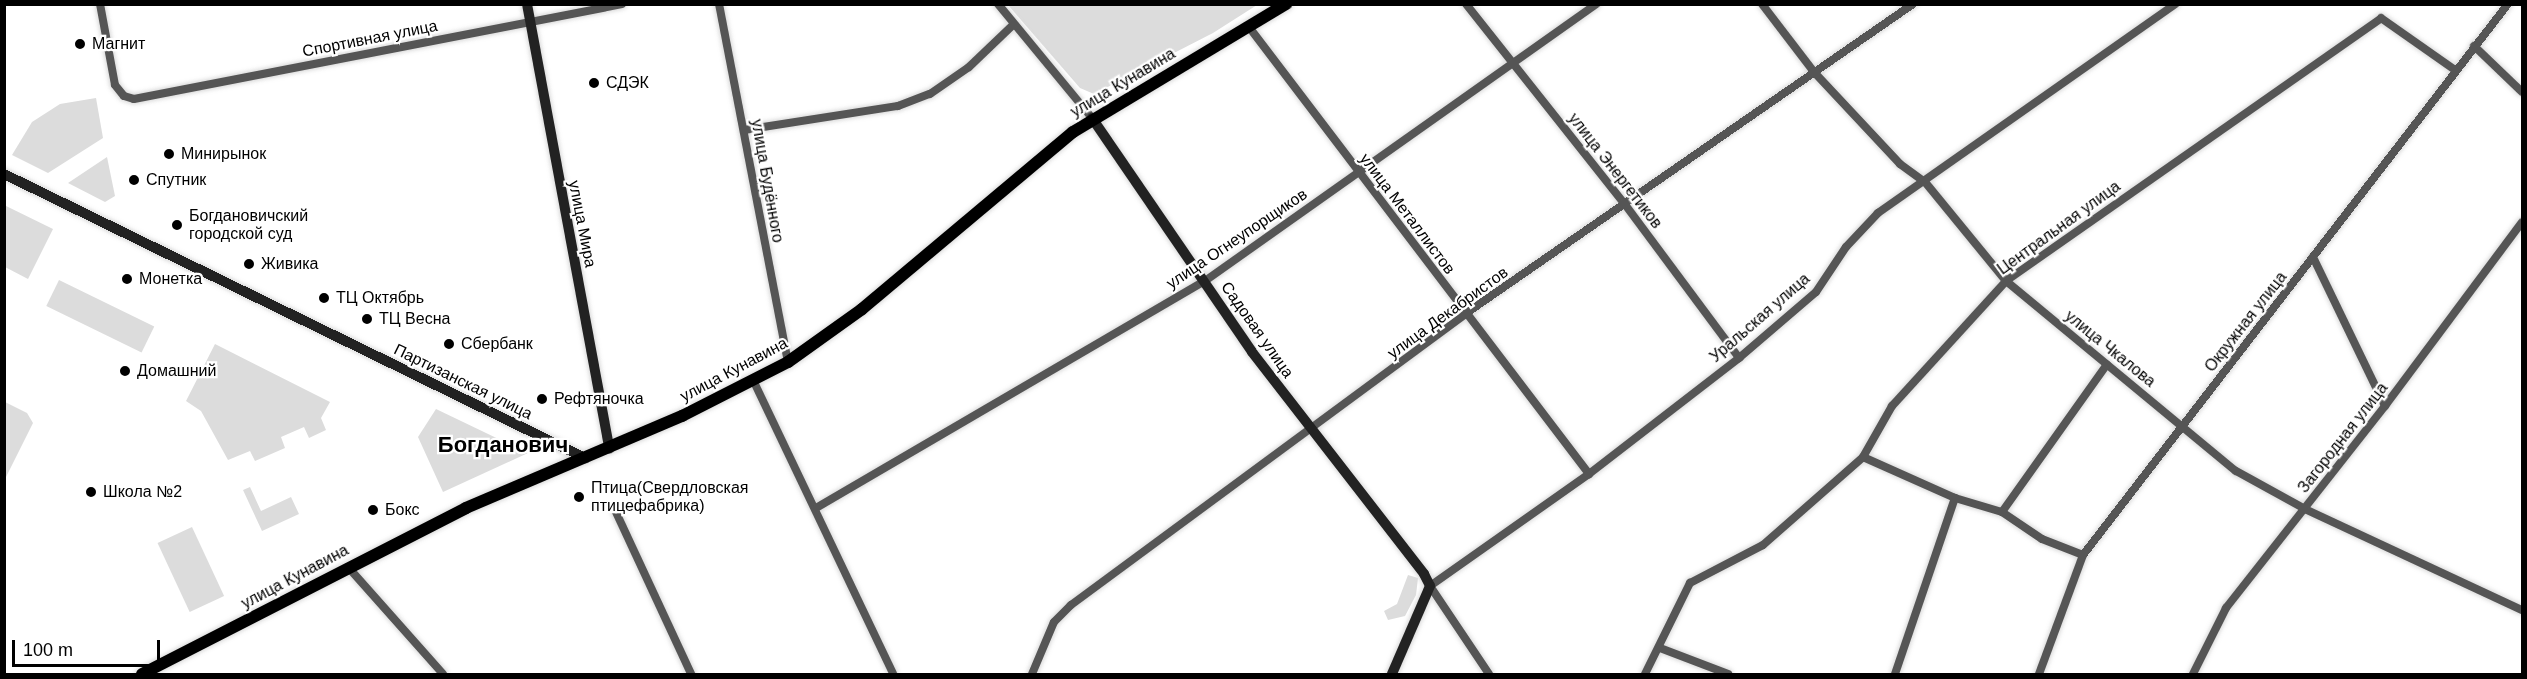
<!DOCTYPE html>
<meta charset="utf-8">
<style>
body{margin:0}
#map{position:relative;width:2527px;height:679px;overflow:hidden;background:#fff;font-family:Helvetica,sans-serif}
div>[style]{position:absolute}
.green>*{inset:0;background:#dcdcdc;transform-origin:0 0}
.roads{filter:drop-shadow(0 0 2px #dbdbdb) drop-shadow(0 0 2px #dbdbdb)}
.street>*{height:8px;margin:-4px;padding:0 4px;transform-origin:4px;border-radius:4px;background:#555}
.secondary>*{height:10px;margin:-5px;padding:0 5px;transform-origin:5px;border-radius:5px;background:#222}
.primary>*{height:12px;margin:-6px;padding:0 6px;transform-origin:6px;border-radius:6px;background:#000}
.dots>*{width:16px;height:16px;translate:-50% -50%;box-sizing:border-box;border:3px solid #fff;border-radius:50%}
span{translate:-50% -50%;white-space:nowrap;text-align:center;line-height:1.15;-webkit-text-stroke:4.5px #fff;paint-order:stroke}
.street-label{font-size:16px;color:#000}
.poi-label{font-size:16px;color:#000}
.left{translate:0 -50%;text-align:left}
.district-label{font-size:22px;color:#000;font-weight:700}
.frame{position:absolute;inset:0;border:6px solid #000;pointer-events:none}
.scale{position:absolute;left:12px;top:640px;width:148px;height:27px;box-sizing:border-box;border:3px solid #000;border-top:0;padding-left:8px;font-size:18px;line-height:21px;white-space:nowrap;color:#000;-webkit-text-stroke:4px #fff;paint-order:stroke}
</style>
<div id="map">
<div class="green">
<i style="clip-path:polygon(1008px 5px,1257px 5px,1213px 33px,1094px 94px,1080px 88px)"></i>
<i style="clip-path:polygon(96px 98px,103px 138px,48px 173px,12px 155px,32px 122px,60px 104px)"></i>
<i style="clip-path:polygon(107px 157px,115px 196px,105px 202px,68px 183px)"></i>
<i style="clip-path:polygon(4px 205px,53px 229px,28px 279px,5px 267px)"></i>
<i style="left:59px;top:280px;width:106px;height:29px;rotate:26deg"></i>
<i style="clip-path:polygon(215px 344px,330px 402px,321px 418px,326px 430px,309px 438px,304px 427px,281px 437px,285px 448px,255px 461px,250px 451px,228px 460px,201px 411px,186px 401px)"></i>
<i style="clip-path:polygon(5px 402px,27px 413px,33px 423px,5px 479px)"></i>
<i style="clip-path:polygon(436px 409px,528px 453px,443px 492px,418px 437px)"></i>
<i style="clip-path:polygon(250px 487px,261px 511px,291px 497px,299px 514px,262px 531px,243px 490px)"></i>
<i style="left:192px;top:527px;width:76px;height:38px;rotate:65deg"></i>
<i style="clip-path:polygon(1408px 575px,1418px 578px,1416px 595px,1405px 616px,1388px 620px,1384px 611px,1397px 604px)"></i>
</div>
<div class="roads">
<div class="street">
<i style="left:100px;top:4px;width:82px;rotate:79.5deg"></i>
<i style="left:115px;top:85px;width:14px;rotate:51deg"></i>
<i style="left:124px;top:96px;width:10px;rotate:17deg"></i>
<i style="left:134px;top:99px;width:497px;rotate:-11deg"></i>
<i style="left:719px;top:4px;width:365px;rotate:79.1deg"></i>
<i style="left:998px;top:4px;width:148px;rotate:50.5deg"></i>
<i style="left:1466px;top:4px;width:254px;rotate:51.6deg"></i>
<i style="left:1624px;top:203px;width:193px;rotate:53.4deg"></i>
<i style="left:1762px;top:4px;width:86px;rotate:52.6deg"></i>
<i style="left:1814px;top:72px;width:126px;rotate:46.9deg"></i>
<i style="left:1900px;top:164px;width:31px;rotate:36deg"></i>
<i style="left:1925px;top:182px;width:128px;rotate:50.7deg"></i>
<i style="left:2006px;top:281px;width:298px;rotate:39.6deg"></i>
<i style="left:2236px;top:471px;width:79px;rotate:28.8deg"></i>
<i style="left:2305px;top:509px;width:239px;rotate:25deg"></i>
<i style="left:1249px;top:27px;width:562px;rotate:52.74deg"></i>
<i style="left:2474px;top:46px;width:66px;rotate:43.8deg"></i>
<i style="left:744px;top:130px;width:156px;rotate:-8.9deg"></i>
<i style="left:898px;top:106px;width:34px;rotate:-21deg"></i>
<i style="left:930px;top:94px;width:47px;rotate:-34.7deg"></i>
<i style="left:969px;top:67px;width:62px;rotate:-43.7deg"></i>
<i style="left:2313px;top:257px;width:165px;rotate:64.2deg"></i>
<i style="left:754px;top:382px;width:323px;rotate:64.5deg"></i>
<i style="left:1863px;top:457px;width:101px;rotate:24deg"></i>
<i style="left:1955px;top:498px;width:49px;rotate:16.6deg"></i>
<i style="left:2002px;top:512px;width:48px;rotate:34deg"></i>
<i style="left:2042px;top:539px;width:44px;rotate:21.3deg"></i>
<i style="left:816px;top:508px;width:450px;rotate:-30.3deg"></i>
<i style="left:1205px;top:281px;width:479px;rotate:-35.3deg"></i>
<i style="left:615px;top:510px;width:181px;rotate:65.1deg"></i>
<i style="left:2002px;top:512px;width:181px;rotate:-54.6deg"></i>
<i style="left:348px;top:567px;width:143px;rotate:48.4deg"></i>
<i style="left:1660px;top:648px;width:73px;rotate:20.9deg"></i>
<i style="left:1032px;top:674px;width:56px;rotate:-67.1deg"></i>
<i style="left:1054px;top:622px;width:24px;rotate:-45deg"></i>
<i style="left:1071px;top:605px;width:490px;rotate:-36.4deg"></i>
<i style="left:1465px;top:314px;width:545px;rotate:-34.68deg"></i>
<i style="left:1489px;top:674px;width:106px;rotate:-123.8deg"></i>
<i style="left:1430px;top:586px;width:194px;rotate:-35.2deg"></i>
<i style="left:1589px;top:474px;width:190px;rotate:-37.7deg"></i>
<i style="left:1739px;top:358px;width:101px;rotate:-40.6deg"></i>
<i style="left:1816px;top:292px;width:54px;rotate:-56.3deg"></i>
<i style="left:1846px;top:247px;width:47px;rotate:-46.7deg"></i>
<i style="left:1878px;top:213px;width:363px;rotate:-35.1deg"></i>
<i style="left:1645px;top:674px;width:102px;rotate:-63.7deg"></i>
<i style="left:1690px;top:583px;width:82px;rotate:-27.5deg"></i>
<i style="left:1763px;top:545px;width:133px;rotate:-41.3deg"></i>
<i style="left:1863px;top:457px;width:59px;rotate:-60.4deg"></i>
<i style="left:1892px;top:406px;width:169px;rotate:-47.6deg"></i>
<i style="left:2006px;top:281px;width:458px;rotate:-35deg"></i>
<i style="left:2381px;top:18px;width:90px;rotate:35.1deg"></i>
<i style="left:1895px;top:674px;width:186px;rotate:-71.2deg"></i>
<i style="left:2039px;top:674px;width:127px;rotate:-69.7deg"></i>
<i style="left:2083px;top:555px;width:696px;rotate:-52.36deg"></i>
<i style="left:2193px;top:674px;width:74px;rotate:-63.4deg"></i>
<i style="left:2226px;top:608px;width:257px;rotate:-51.8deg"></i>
<i style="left:2385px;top:406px;width:229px;rotate:-53.3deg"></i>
</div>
<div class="secondary">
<i style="left:527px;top:4px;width:452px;rotate:79.5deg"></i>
<i style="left:1092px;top:118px;width:283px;rotate:55.6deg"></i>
<i style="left:1252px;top:352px;width:281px;rotate:52.2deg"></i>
<i style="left:1424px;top:574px;width:13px;rotate:63deg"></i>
<i style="left:1430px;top:586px;width:96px;rotate:113.4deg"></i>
<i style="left:4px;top:174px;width:647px;rotate:26.05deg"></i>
</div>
<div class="primary">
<i style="left:142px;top:674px;width:364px;rotate:-27.1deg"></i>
<i style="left:466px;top:508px;width:235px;rotate:-23.1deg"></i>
<i style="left:682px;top:416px;width:119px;rotate:-27deg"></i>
<i style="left:788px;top:362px;width:91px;rotate:-35.6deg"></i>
<i style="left:862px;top:309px;width:275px;rotate:-40deg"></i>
<i style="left:1073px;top:132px;width:249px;rotate:-31deg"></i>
</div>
</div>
<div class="dots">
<i style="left:80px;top:44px;background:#000"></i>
<i style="left:594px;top:83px;background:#000"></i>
<i style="left:169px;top:154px;background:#000"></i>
<i style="left:134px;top:180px;background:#000"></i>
<i style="left:177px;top:225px;background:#000"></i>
<i style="left:249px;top:264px;background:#000"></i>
<i style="left:127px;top:279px;background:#000"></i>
<i style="left:324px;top:298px;background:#000"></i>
<i style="left:367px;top:319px;background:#000"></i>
<i style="left:449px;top:344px;background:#000"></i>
<i style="left:125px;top:371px;background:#000"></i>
<i style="left:542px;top:399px;background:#000"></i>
<i style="left:91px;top:492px;background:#000"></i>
<i style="left:579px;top:497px;background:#000"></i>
<i style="left:373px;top:510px;background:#000"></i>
</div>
<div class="street-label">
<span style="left:370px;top:39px;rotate:-11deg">Спортивная улица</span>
<span style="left:1123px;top:83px;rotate:-31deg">улица Кунавина</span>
<span style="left:1615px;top:171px;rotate:52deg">улица Энергетиков</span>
<span style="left:767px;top:181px;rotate:80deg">улица Будённого</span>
<span style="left:1407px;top:214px;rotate:53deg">улица Металлистов</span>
<span style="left:582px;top:224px;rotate:79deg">улица Мира</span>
<span style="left:2059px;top:228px;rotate:-36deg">Центральная улица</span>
<span style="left:1237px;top:239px;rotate:-34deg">улица Огнеупорщиков</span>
<span style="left:1448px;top:313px;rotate:-36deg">улица Декабристов</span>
<span style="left:1760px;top:318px;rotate:-41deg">Уральская улица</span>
<span style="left:2246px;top:322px;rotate:-52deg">Окружная улица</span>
<span style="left:1257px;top:330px;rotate:55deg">Садовая улица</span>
<span style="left:2110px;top:349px;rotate:39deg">улица Чкалова</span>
<span style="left:734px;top:370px;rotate:-28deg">улица Кунавина</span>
<span style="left:463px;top:382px;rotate:26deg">Партизанская улица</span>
<span style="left:2343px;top:438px;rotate:-52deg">Загородная улица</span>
<span style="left:295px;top:577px;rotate:-28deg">улица Кунавина</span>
</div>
<div class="poi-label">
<span class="left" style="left:92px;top:44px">Магнит</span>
<span class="left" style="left:606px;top:83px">СДЭК</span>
<span class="left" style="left:181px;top:154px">Минирынок</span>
<span class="left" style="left:146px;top:180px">Спутник</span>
<span class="left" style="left:189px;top:225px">Богдановичский<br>городской суд</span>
<span class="left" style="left:261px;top:264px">Живика</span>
<span class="left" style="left:139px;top:279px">Монетка</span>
<span class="left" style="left:336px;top:298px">ТЦ Октябрь</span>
<span class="left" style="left:379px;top:319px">ТЦ Весна</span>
<span class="left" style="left:461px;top:344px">Сбербанк</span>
<span class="left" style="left:137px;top:371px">Домашний</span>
<span class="left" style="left:554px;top:399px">Рефтяночка</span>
<span class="left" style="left:591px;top:497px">Птица(Свердловская<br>птицефабрика)</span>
<span class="left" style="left:103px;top:492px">Школа №2</span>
<span class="left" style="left:385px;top:510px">Бокс</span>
</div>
<div class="district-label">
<span style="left:503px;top:445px">Богданович</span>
</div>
<div class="frame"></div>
<div class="scale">100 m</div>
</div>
